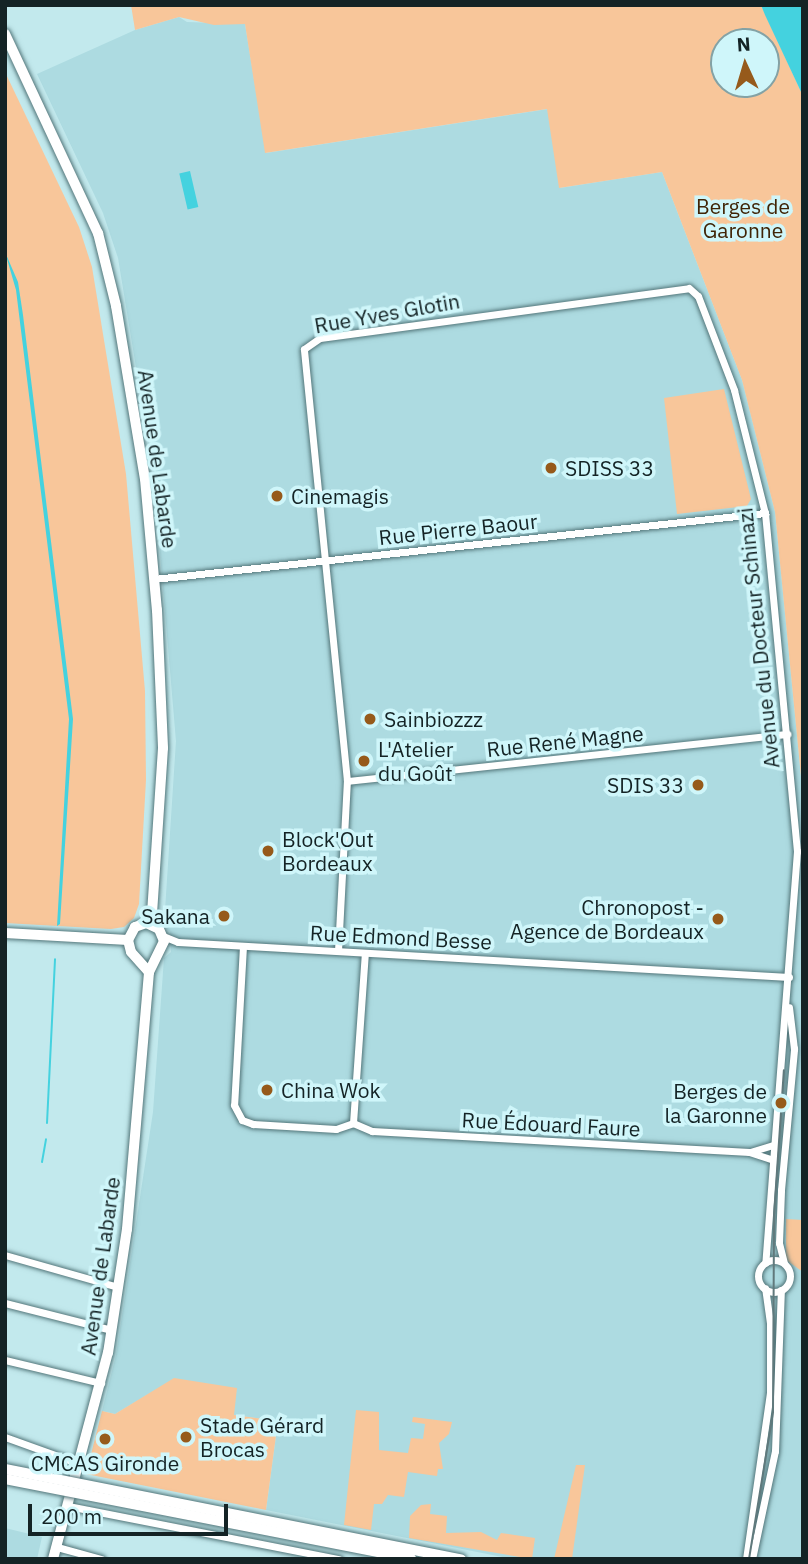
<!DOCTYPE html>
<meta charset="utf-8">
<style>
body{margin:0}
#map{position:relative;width:808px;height:1564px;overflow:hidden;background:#c2e9ed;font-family:"IBM Plex Sans",sans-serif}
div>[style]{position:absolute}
.built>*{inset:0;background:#addbe1}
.green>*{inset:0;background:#f8c69a}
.water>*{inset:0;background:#44d2df;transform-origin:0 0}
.stream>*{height:2px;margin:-1px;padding:0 1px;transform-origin:1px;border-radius:1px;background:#44d2df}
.roads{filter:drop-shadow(0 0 2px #53767a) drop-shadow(0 0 2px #53767a)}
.minor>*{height:7px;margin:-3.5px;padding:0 3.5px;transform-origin:3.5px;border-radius:3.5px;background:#fff}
.minor>.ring{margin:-3.5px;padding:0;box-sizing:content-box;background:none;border:7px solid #fff;border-radius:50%}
.major>*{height:10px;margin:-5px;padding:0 5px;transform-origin:5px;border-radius:5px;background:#fff}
.tram>*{height:2px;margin:-1px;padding:0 1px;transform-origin:1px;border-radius:1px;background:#60797c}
.bridges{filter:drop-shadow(0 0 2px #53767a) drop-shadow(0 0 2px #53767a)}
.highway-bridge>*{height:10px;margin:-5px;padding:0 5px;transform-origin:5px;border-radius:5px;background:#fff}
.dots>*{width:19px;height:19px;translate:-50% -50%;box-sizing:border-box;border:4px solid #cff6fa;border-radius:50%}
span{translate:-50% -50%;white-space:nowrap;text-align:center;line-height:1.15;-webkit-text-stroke:7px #cff6fa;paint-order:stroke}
.park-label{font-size:21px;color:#402406}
.street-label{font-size:21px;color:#142325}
.poi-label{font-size:21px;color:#142325}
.left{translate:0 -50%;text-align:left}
.right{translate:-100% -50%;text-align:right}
.frame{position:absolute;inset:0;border:7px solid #142325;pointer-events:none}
.north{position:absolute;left:710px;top:28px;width:70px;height:70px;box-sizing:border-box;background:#cff6fa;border:2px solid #84a2a5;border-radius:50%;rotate:356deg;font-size:19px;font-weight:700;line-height:28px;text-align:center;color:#142325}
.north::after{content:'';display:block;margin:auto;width:24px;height:32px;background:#965a1b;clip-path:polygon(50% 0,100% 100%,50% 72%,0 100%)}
.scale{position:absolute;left:28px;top:1504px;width:200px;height:32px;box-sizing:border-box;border:4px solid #142325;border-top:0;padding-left:9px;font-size:21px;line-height:24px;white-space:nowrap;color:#142325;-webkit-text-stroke:5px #cff6fa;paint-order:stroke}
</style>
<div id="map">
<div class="built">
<i style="clip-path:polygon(179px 17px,187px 22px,245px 24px,266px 153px,548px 109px,560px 188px,662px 172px,742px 380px,775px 512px,803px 797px,803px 1559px,512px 1559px,266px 1510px,278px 1421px,234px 1415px,174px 1379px,115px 1414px,102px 1411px,116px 1355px,153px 1112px,164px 958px,171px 952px,170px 932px,164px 926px,176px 741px,153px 471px,118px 258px,103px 213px,37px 74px,135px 30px)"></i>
<i style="clip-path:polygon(5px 1528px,42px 1537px,37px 1559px,5px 1559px)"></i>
</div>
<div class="green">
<i style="clip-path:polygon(evenodd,131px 5px,761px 5px,803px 96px,803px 797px,775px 512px,742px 380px,662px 172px,559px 188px,547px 109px,265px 153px,245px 24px,214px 25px,179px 17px,135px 30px,131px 5px,724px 42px,766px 42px,766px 84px,724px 84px,724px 42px)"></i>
<i style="clip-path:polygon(5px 72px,79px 227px,92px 267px,126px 474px,145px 691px,146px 780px,139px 904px,134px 918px,124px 927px,111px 929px,5px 923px)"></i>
<i style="clip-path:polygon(724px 389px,751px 499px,747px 506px,677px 514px,664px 398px)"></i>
<i style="clip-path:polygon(786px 1219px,803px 1220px,803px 1272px,786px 1260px)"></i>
<i style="clip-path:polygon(174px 1378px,237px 1388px,234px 1415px,278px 1421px,266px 1510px,86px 1474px,102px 1411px,115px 1414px)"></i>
<i style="clip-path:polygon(356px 1410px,379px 1412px,379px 1450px,408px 1453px,411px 1438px,423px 1439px,425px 1424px,412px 1422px,413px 1417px,452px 1422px,449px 1434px,439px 1443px,443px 1469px,438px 1469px,437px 1476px,408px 1472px,404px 1497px,388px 1495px,382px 1504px,374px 1504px,371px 1530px,344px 1525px)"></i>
<i style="clip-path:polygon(576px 1465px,585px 1465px,572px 1559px,554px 1559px)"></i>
<i style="clip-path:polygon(431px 1504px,430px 1514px,447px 1516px,446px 1533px,481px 1532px,497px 1540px,501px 1533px,535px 1538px,532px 1559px,409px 1538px,410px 1516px,421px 1505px)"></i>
</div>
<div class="water">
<i style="clip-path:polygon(761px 5px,803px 5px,803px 96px,765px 15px)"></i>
<i style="left:190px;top:171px;width:37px;height:11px;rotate:77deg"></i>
<i style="clip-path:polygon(5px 252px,18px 282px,23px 315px,73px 719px,60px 924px,57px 926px,69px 719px,16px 290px)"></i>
</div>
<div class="stream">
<i style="left:47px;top:1123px;width:164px;rotate:-87.2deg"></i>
<i style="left:42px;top:1162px;width:23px;rotate:-80deg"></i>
</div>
<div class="roads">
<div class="minor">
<i style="left:154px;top:579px;width:615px;rotate:-6.17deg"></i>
<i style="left:347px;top:781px;width:443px;rotate:-6.1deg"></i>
<i style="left:163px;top:936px;width:16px;rotate:22deg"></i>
<i style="left:178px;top:942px;width:612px;rotate:3.28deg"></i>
<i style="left:243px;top:946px;width:159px;rotate:93.2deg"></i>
<i style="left:234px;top:1105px;width:17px;rotate:62deg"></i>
<i style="left:242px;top:1120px;width:12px;rotate:20deg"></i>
<i style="left:253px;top:1124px;width:83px;rotate:3.4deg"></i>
<i style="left:336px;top:1129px;width:18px;rotate:-19deg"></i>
<i style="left:353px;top:1123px;width:170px;rotate:-86deg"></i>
<i style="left:338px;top:951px;width:170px;rotate:-87deg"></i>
<i style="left:347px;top:781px;width:434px;rotate:-95.7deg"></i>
<i style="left:304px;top:349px;width:19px;rotate:-35deg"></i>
<i style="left:320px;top:338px;width:372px;rotate:-7.7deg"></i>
<i style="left:689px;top:288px;width:12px;rotate:42deg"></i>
<i style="left:698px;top:296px;width:101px;rotate:69deg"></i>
<i style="left:734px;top:390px;width:127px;rotate:75.9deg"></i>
<i style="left:765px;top:513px;width:340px;rotate:84.6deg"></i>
<i style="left:797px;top:851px;width:413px;rotate:94.4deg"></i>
<i style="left:353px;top:1123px;width:21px;rotate:23deg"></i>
<i style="left:372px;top:1131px;width:378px;rotate:3.2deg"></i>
<i style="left:749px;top:1152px;width:25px;rotate:18deg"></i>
<i style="left:750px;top:1152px;width:24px;rotate:-17deg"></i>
<i style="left:5px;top:1255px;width:117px;rotate:15.8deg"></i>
<i class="ring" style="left:758px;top:1260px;width:25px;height:25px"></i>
<i style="left:784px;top:1263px;width:21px;rotate:-104deg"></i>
<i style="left:779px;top:1243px;width:53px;rotate:-87.8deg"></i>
<i style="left:781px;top:1190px;width:142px;rotate:-84.7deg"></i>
<i style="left:794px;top:1049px;width:42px;rotate:-96.8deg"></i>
<i style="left:5px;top:1303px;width:110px;rotate:14.2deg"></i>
<i style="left:5px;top:1360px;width:99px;rotate:13.5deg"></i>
<i style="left:5px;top:1437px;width:80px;rotate:19.8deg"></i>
<i style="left:68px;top:1506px;width:276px;rotate:11.1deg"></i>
<i style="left:57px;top:1547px;width:46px;rotate:15.3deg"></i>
<i style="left:746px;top:1559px;width:168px;rotate:-81.8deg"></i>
<i style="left:770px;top:1393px;width:70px;rotate:-90deg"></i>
<i style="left:770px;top:1323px;width:35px;rotate:-98deg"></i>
<i style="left:752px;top:1559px;width:110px;rotate:-78deg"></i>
<i style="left:775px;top:1451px;width:161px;rotate:-87.9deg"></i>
</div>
<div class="major">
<i style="left:5px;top:34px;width:220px;rotate:65deg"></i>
<i style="left:98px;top:233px;width:75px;rotate:76.1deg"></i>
<i style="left:116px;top:306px;width:175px;rotate:80.5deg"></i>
<i style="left:145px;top:479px;width:132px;rotate:84.8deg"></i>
<i style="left:157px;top:610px;width:138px;rotate:87.5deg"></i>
<i style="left:163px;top:748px;width:165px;rotate:93.8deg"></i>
<i style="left:152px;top:913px;width:17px;rotate:66deg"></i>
<i style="left:5px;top:933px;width:123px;rotate:3.3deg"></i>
<i style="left:53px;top:1559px;width:213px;rotate:-75.1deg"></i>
<i style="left:108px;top:1353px;width:125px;rotate:-81.3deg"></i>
<i style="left:127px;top:1229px;width:258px;rotate:-85.1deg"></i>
<i style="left:149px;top:972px;width:34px;rotate:-64deg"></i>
<i style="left:164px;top:941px;width:13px;rotate:-113deg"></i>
<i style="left:159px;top:929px;width:14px;rotate:-155deg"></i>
<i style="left:146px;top:923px;width:12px;rotate:160deg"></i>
<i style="left:135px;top:927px;width:15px;rotate:118deg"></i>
<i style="left:128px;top:940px;width:12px;rotate:76deg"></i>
<i style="left:131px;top:952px;width:27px;rotate:48deg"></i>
</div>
</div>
<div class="tram">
<i style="left:749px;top:1559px;width:149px;rotate:-80.7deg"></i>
<i style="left:773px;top:1412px;width:197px;rotate:-89.7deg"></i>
<i style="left:774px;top:1215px;width:145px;rotate:-86.1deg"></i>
</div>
<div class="bridges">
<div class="highway-bridge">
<i style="left:5px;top:1469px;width:465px;rotate:11.2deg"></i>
<i style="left:5px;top:1479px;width:414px;rotate:11.1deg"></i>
</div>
</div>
<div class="dots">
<i style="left:551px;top:468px;background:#965a1b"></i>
<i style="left:277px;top:496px;background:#965a1b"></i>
<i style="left:370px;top:719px;background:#965a1b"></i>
<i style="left:364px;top:761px;background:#965a1b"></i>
<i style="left:698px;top:785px;background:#965a1b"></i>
<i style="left:268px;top:851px;background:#965a1b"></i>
<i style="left:224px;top:916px;background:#965a1b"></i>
<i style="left:718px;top:919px;background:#965a1b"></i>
<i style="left:267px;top:1090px;background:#965a1b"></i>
<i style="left:781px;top:1103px;background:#965a1b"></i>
<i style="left:186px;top:1437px;background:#965a1b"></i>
<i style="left:105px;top:1439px;background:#965a1b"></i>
</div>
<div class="park-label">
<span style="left:743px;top:218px">Berges de<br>Garonne</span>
</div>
<div class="street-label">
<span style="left:387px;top:313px;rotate:-10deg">Rue Yves Glotin</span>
<span style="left:158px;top:459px;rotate:82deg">Avenue de Labarde</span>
<span style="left:458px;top:529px;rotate:-6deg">Rue Pierre Baour</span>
<span style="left:758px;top:638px;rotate:-96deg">Avenue du Docteur Schinazi</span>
<span style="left:565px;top:741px;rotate:-6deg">Rue René Magne</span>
<span style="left:401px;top:937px;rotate:3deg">Rue Edmond Besse</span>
<span style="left:551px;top:1124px;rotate:3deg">Rue Édouard Faure</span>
<span style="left:100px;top:1266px;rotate:-82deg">Avenue de Labarde</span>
</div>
<div class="poi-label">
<span class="left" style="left:565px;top:468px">SDISS 33</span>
<span class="left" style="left:291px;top:496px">Cinemagis</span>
<span class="left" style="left:384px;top:719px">Sainbiozzz</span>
<span class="left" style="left:378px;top:761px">L'Atelier<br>du Goût</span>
<span class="right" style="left:684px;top:785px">SDIS 33</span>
<span class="left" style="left:282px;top:851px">Block'Out<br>Bordeaux</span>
<span class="right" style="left:704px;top:919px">Chronopost -<br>Agence de Bordeaux</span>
<span class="right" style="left:210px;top:916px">Sakana</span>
<span class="left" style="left:281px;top:1090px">China Wok</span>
<span class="right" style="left:767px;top:1103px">Berges de<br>la Garonne</span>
<span class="left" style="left:200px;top:1437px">Stade Gérard<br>Brocas</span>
<span style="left:105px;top:1463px">CMCAS Gironde</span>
</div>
<div class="frame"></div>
<div class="north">N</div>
<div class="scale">200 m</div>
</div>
